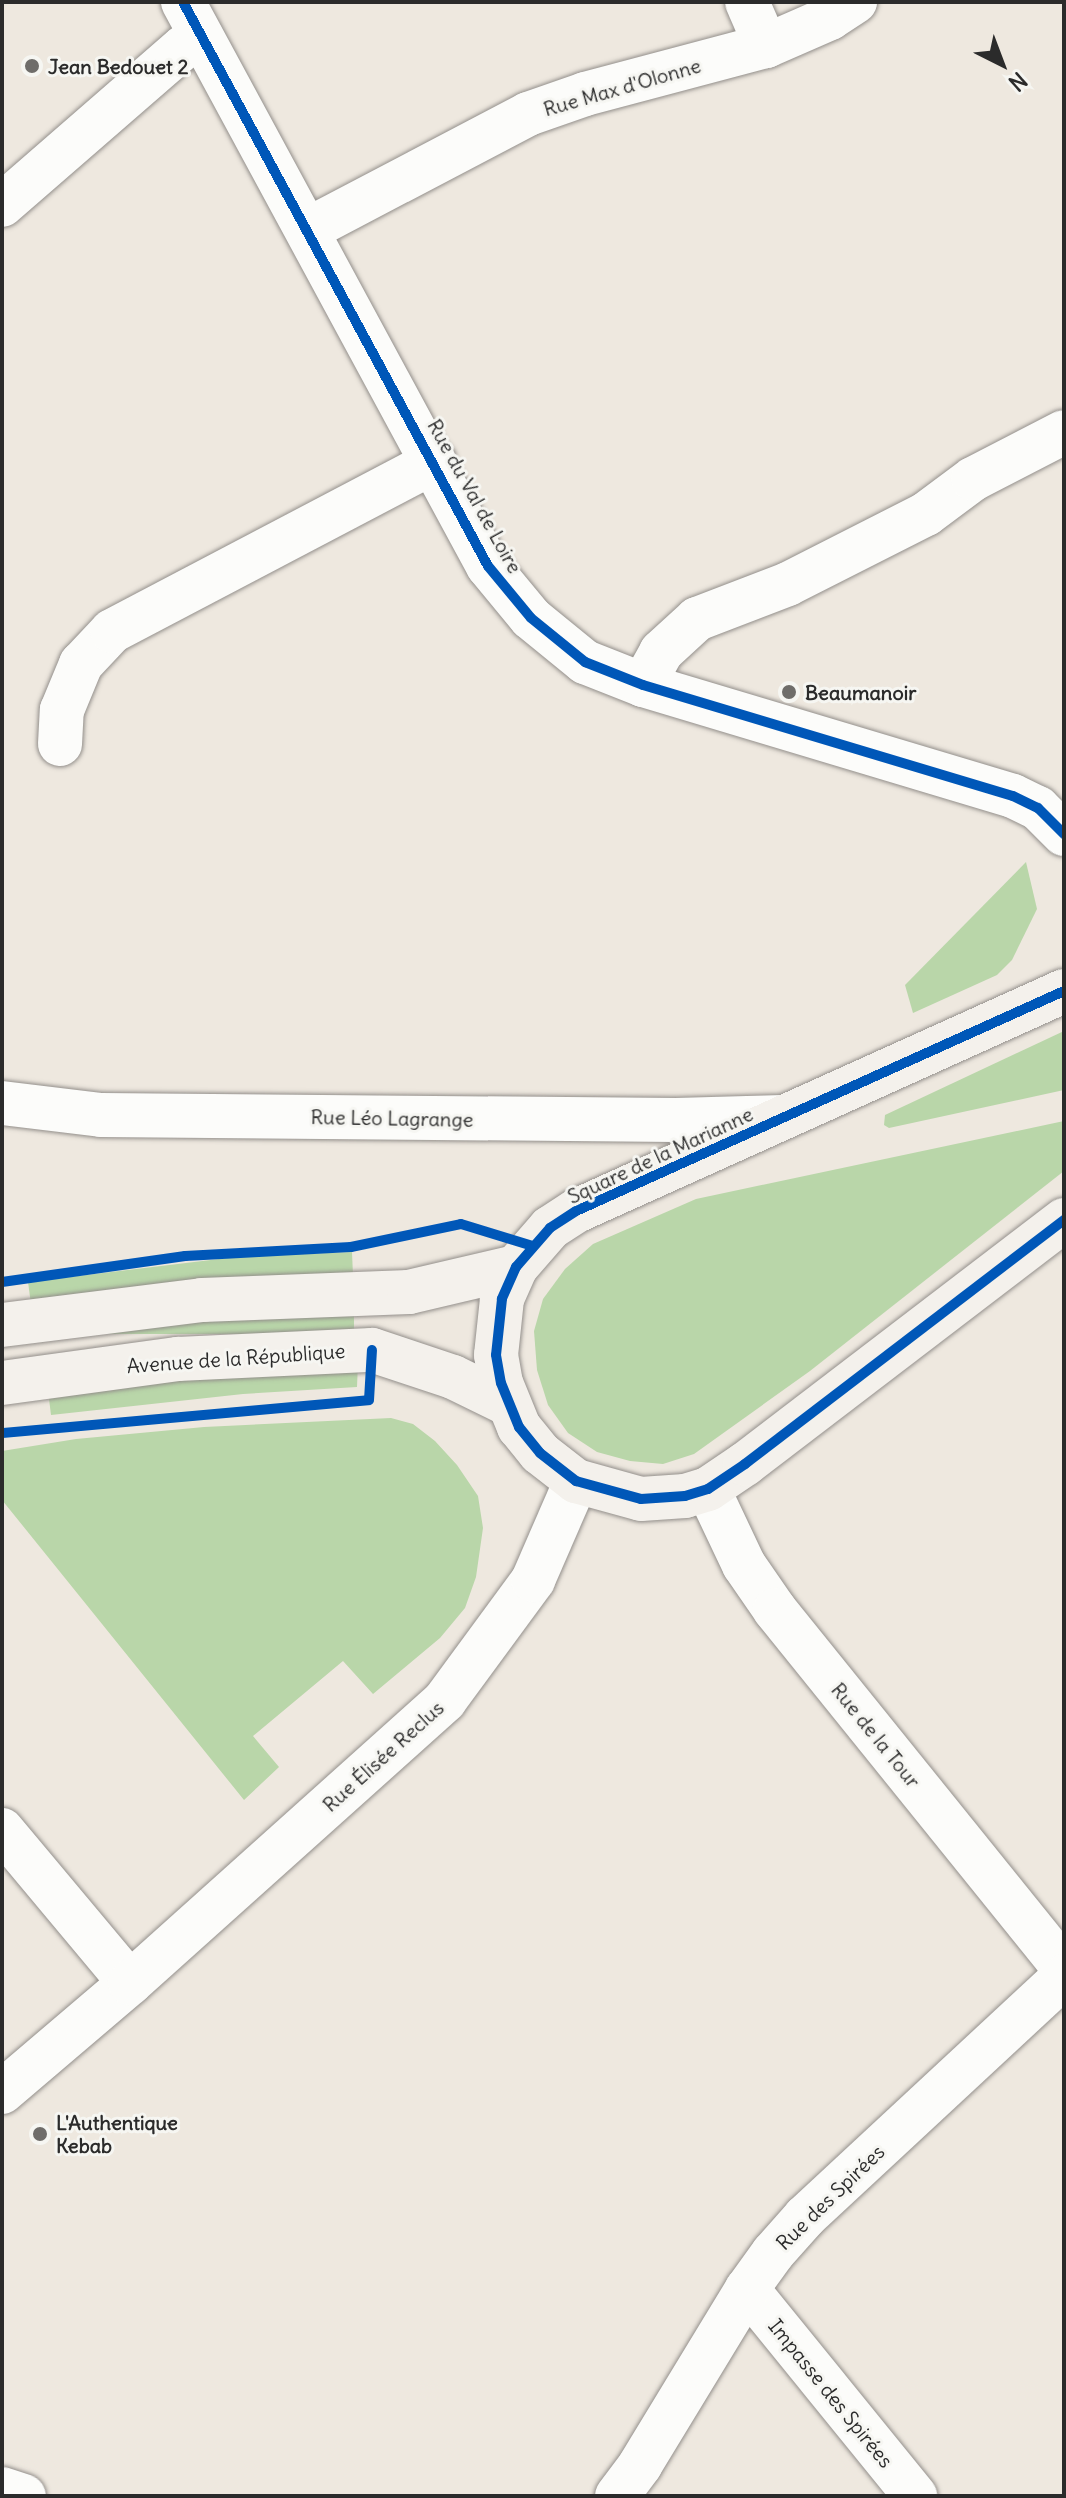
<!DOCTYPE html>
<meta charset="utf-8">
<style>
body{margin:0}
#map{position:relative;width:1066px;height:2498px;overflow:hidden;background:#eee8df;font-family:Delius,sans-serif}
div>[style]{position:absolute}
.green>*{inset:0;background:#b9d6a9;transform-origin:0 0}
.roads{filter:drop-shadow(0 0 2px #938f8b) drop-shadow(0 0 2px #938f8b)}
.street>*{height:44px;margin:-22px;padding:0 22px;transform-origin:22px;border-radius:22px;background:#fcfcfa}
.secondary>*{height:44px;margin:-22px;padding:0 22px;transform-origin:22px;border-radius:22px;background:#f4f1ec}
.cycleway>*{height:10px;margin:-5px;padding:0 5px;transform-origin:5px;border-radius:5px;background:#0057b8}
.dots>*{width:22px;height:22px;translate:-50% -50%;box-sizing:border-box;border:4px solid #f6f6f2;border-radius:50%}
span{translate:-50% -50%;white-space:nowrap;text-align:center;line-height:1.15;-webkit-text-stroke:6px #f6f6f2;paint-order:stroke}
.poi-label{font-size:20px;color:#2b2b2b;font-weight:700}
.left{translate:0 -50%;text-align:left}
.street-label{font-size:20px;color:#2b2b2b}
.frame{position:absolute;inset:0;border:4px solid #2b2b2b;pointer-events:none}
.north{position:absolute;left:962px;top:24px;width:80px;height:80px;-webkit-text-stroke:6px #f6f6f2;paint-order:stroke;rotate:138deg;font-size:22px;font-weight:700;line-height:32px;text-align:center;color:#2b2b2b}
.north::after{content:'';display:block;margin:auto;width:28px;height:36px;background:#2b2b2b;clip-path:polygon(50% 0,100% 100%,50% 72%,0 100%)}
</style>
<div id="map">
<div class="green">
<i style="clip-path:polygon(1026px 862px,1037px 909px,1012px 960px,997px 975px,913px 1013px,905px 985px)"></i>
<i style="clip-path:polygon(1064px 1031px,1064px 1090px,889px 1128px,884px 1125px,885px 1115px)"></i>
<i style="clip-path:polygon(1064px 1121px,1064px 1171px,810px 1371px,694px 1454px,663px 1464px,630px 1461px,597px 1452px,568px 1433px,548px 1405px,537px 1370px,534px 1331px,543px 1299px,565px 1269px,593px 1244px,696px 1199px)"></i>
<i style="clip-path:polygon(352px 1252px,353px 1276px,31px 1304px,28px 1282px,244px 1256px)"></i>
<i style="left:354px;top:1308px;width:26px;height:353px;rotate:90deg"></i>
<i style="clip-path:polygon(358px 1363px,357px 1387px,243px 1394px,51px 1415px,48px 1391px)"></i>
<i style="clip-path:polygon(391px 1418px,413px 1424px,435px 1441px,457px 1465px,478px 1496px,483px 1528px,476px 1577px,465px 1608px,440px 1638px,373px 1694px,343px 1661px,253px 1736px,279px 1767px,244px 1800px,2px 1500px,2px 1451px,76px 1439px,204px 1427px)"></i>
</div>
<div class="roads">
<div class="street">
<i style="left:183px;top:2px;width:641px;rotate:61.6deg"></i>
<i style="left:488px;top:566px;width:67px;rotate:50.4deg"></i>
<i style="left:531px;top:618px;width:70px;rotate:39.2deg"></i>
<i style="left:585px;top:662px;width:62px;rotate:21.6deg"></i>
<i style="left:643px;top:685px;width:386px;rotate:16.7deg"></i>
<i style="left:1013px;top:796px;width:28px;rotate:26deg"></i>
<i style="left:1038px;top:808px;width:37px;rotate:45deg"></i>
<i style="left:747px;top:2px;width:48px;rotate:66.6deg"></i>
<i style="left:2px;top:205px;width:241px;rotate:-41deg"></i>
<i style="left:184px;top:47px;width:20px;rotate:-30deg"></i>
<i style="left:309px;top:229px;width:247px;rotate:-27.7deg"></i>
<i style="left:528px;top:114px;width:60px;rotate:-19.3deg"></i>
<i style="left:585px;top:94px;width:187px;rotate:-14.9deg"></i>
<i style="left:766px;top:46px;width:70px;rotate:-23.6deg"></i>
<i style="left:830px;top:18px;width:30px;rotate:-33deg"></i>
<i style="left:643px;top:685px;width:38px;rotate:-61deg"></i>
<i style="left:661px;top:652px;width:49px;rotate:-42.5deg"></i>
<i style="left:697px;top:619px;width:97px;rotate:-21deg"></i>
<i style="left:788px;top:584px;width:155px;rotate:-26.9deg"></i>
<i style="left:926px;top:514px;width:59px;rotate:-36.7deg"></i>
<i style="left:973px;top:479px;width:102px;rotate:-27.3deg"></i>
<i style="left:60px;top:744px;width:34px;rotate:-87deg"></i>
<i style="left:62px;top:710px;width:50px;rotate:-67.6deg"></i>
<i style="left:81px;top:664px;width:45px;rotate:-46.8deg"></i>
<i style="left:112px;top:631px;width:364px;rotate:-27.7deg"></i>
<i style="left:2px;top:1103px;width:100px;rotate:6.9deg"></i>
<i style="left:101px;top:1115px;width:575px;rotate:0.5deg"></i>
<i style="left:676px;top:1120px;width:107px;rotate:-1.6deg"></i>
<i style="left:708px;top:1489px;width:84px;rotate:64.7deg"></i>
<i style="left:744px;top:1565px;width:55px;rotate:55.4deg"></i>
<i style="left:775px;top:1610px;width:460px;rotate:51.1deg"></i>
<i style="left:2px;top:1830px;width:199px;rotate:50.1deg"></i>
<i style="left:2px;top:2092px;width:168px;rotate:-40.4deg"></i>
<i style="left:130px;top:1983px;width:423px;rotate:-41.9deg"></i>
<i style="left:445px;top:1700px;width:149px;rotate:-53.7deg"></i>
<i style="left:533px;top:1580px;width:108px;rotate:-66.5deg"></i>
<i style="left:747px;top:2289px;width:267px;rotate:50.9deg"></i>
<i style="left:2px;top:2489px;width:23px;rotate:18deg"></i>
<i style="left:617px;top:2496px;width:39px;rotate:-53deg"></i>
<i style="left:640px;top:2465px;width:206px;rotate:-58.7deg"></i>
<i style="left:747px;top:2289px;width:44px;rotate:-54.2deg"></i>
<i style="left:773px;top:2253px;width:48px;rotate:-48.4deg"></i>
<i style="left:805px;top:2217px;width:354px;rotate:-42.9deg"></i>
</div>
<div class="secondary">
<i style="left:1064px;top:991px;width:535px;rotate:155.73deg"></i>
<i style="left:576px;top:1211px;width:31px;rotate:147deg"></i>
<i style="left:550px;top:1228px;width:52px;rotate:131.1deg"></i>
<i style="left:516px;top:1267px;width:35px;rotate:114deg"></i>
<i style="left:502px;top:1299px;width:56px;rotate:96.1deg"></i>
<i style="left:496px;top:1355px;width:28px;rotate:80deg"></i>
<i style="left:501px;top:1383px;width:48px;rotate:67.8deg"></i>
<i style="left:519px;top:1427px;width:33px;rotate:51deg"></i>
<i style="left:540px;top:1453px;width:46px;rotate:37.9deg"></i>
<i style="left:576px;top:1481px;width:67px;rotate:15.5deg"></i>
<i style="left:641px;top:1499px;width:44px;rotate:-3.9deg"></i>
<i style="left:685px;top:1496px;width:24px;rotate:-17deg"></i>
<i style="left:708px;top:1489px;width:45px;rotate:-34deg"></i>
<i style="left:745px;top:1464px;width:402px;rotate:-37.4deg"></i>
<i style="left:2px;top:1325px;width:202px;rotate:-7.1deg"></i>
<i style="left:202px;top:1300px;width:207px;rotate:-2.2deg"></i>
<i style="left:409px;top:1292px;width:110px;rotate:-13.2deg"></i>
<i style="left:2px;top:1383px;width:178px;rotate:-7.8deg"></i>
<i style="left:178px;top:1359px;width:194px;rotate:-2.7deg"></i>
<i style="left:372px;top:1350px;width:85px;rotate:18.4deg"></i>
<i style="left:453px;top:1377px;width:61px;rotate:26.1deg"></i>
</div>
</div>
<div class="cycleway">
<i style="left:183px;top:2px;width:641px;rotate:61.6deg"></i>
<i style="left:488px;top:566px;width:67px;rotate:50.4deg"></i>
<i style="left:531px;top:618px;width:70px;rotate:39.2deg"></i>
<i style="left:585px;top:662px;width:62px;rotate:21.6deg"></i>
<i style="left:643px;top:685px;width:386px;rotate:16.7deg"></i>
<i style="left:1013px;top:796px;width:28px;rotate:26deg"></i>
<i style="left:1038px;top:808px;width:37px;rotate:45deg"></i>
<i style="left:1064px;top:991px;width:535px;rotate:155.73deg"></i>
<i style="left:576px;top:1211px;width:31px;rotate:147deg"></i>
<i style="left:550px;top:1228px;width:52px;rotate:131.1deg"></i>
<i style="left:516px;top:1267px;width:35px;rotate:114deg"></i>
<i style="left:502px;top:1299px;width:56px;rotate:96.1deg"></i>
<i style="left:496px;top:1355px;width:28px;rotate:80deg"></i>
<i style="left:501px;top:1383px;width:48px;rotate:67.8deg"></i>
<i style="left:519px;top:1427px;width:33px;rotate:51deg"></i>
<i style="left:540px;top:1453px;width:46px;rotate:37.9deg"></i>
<i style="left:576px;top:1481px;width:67px;rotate:15.5deg"></i>
<i style="left:641px;top:1499px;width:44px;rotate:-3.9deg"></i>
<i style="left:685px;top:1496px;width:24px;rotate:-17deg"></i>
<i style="left:708px;top:1489px;width:45px;rotate:-34deg"></i>
<i style="left:745px;top:1464px;width:402px;rotate:-37.4deg"></i>
<i style="left:2px;top:1282px;width:185px;rotate:-8.1deg"></i>
<i style="left:185px;top:1256px;width:166px;rotate:-3.1deg"></i>
<i style="left:351px;top:1247px;width:112px;rotate:-11.8deg"></i>
<i style="left:461px;top:1224px;width:75px;rotate:17deg"></i>
<i style="left:2px;top:1433px;width:368px;rotate:-5.1deg"></i>
<i style="left:369px;top:1400px;width:50px;rotate:-86.6deg"></i>
</div>
<div class="dots">
<i style="left:32px;top:66px;background:#6f6d6a"></i>
<i style="left:789px;top:692px;background:#6f6d6a"></i>
<i style="left:40px;top:2134px;background:#6f6d6a"></i>
</div>
<div class="poi-label">
<span class="left" style="left:48px;top:66px">Jean Bedouet 2</span>
<span class="left" style="left:805px;top:692px">Beaumanoir</span>
<span class="left" style="left:56px;top:2134px">L'Authentique<br>Kebab</span>
</div>
<div class="street-label">
<span style="left:622px;top:87px;rotate:-16deg">Rue Max d'Olonne</span>
<span style="left:475px;top:496px;rotate:61deg">Rue du Val de Loire</span>
<span style="left:392px;top:1118px;rotate:1deg">Rue Léo Lagrange</span>
<span style="left:660px;top:1155px;rotate:-25deg">Square de la Marianne</span>
<span style="left:236px;top:1358px;rotate:-4deg">Avenue de la République</span>
<span style="left:876px;top:1735px;rotate:51deg">Rue de la Tour</span>
<span style="left:383px;top:1756px;rotate:-42deg">Rue Élisée Reclus</span>
<span style="left:830px;top:2197px;rotate:-44deg">Rue des Spirées</span>
<span style="left:831px;top:2393px;rotate:51deg">Impasse des Spirées</span>
</div>
<div class="frame"></div>
<div class="north">N</div>
</div>
